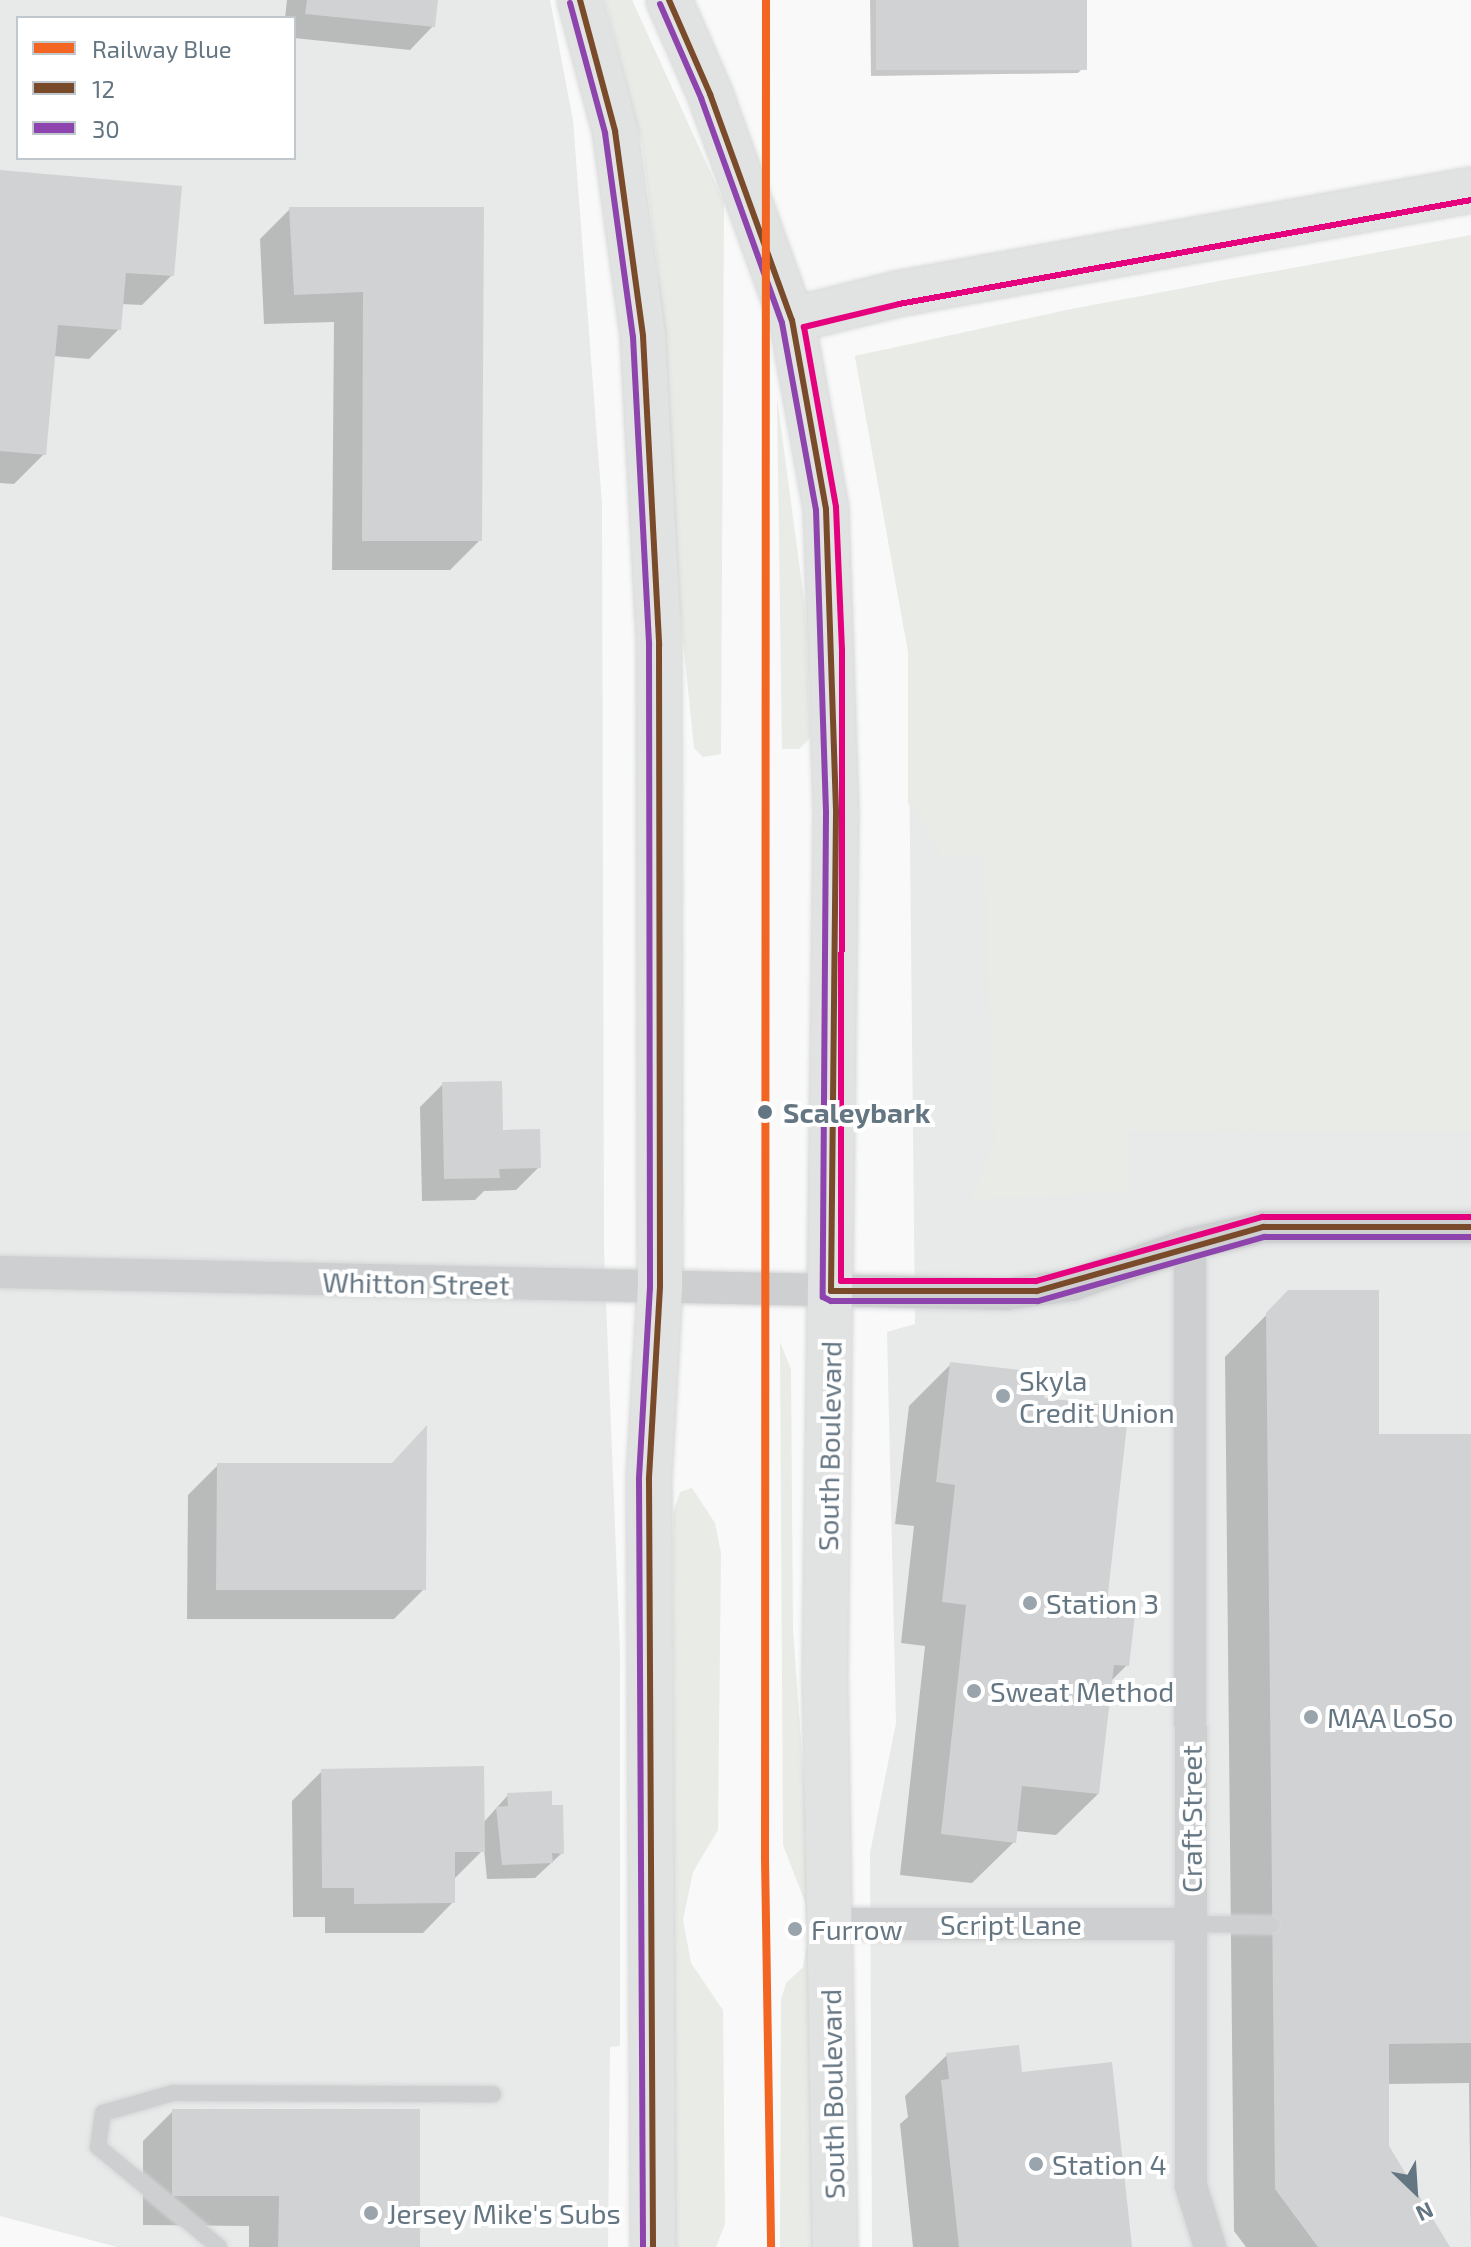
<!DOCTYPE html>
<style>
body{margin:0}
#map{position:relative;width:1471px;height:2247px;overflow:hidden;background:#f9f9f9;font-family:"Exo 2",sans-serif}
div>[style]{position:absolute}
.built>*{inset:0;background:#e8e9e9}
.green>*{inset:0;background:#e8ebe6}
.shadow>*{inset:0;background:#0003}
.building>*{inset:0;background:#d0d2d3;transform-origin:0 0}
.roads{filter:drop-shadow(0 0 2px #d5d6d7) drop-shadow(0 0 2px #d5d6d7)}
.lane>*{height:16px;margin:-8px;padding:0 8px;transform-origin:8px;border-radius:8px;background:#cecfd0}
.street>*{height:32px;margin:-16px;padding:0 16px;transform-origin:16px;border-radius:16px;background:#cecfd0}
.secondary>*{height:44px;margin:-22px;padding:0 22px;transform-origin:22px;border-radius:22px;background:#e1e2e2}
.bus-1>*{height:6px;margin:-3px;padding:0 3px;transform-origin:3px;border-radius:3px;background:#7a4b2a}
.bus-2>*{height:6px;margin:-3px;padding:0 3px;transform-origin:3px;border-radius:3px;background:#8e44ad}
.bus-3>*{height:6px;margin:-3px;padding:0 3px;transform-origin:3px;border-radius:3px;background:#e5007d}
.rail-1>*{height:8px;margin:-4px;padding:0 4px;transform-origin:4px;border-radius:4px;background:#f26522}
.dots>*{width:22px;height:22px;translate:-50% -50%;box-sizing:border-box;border:4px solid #fff;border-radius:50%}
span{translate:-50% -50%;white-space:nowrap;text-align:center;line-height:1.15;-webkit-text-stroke:8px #fff;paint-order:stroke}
.stop-label{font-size:28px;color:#657683;font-weight:700}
.left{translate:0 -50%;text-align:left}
.street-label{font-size:28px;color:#657683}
.poi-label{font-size:28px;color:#657683}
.legend{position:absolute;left:16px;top:16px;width:280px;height:144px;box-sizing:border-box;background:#fff;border:2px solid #c1c8cd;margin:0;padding:10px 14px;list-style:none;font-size:24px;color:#657683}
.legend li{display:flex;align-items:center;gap:16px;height:40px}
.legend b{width:40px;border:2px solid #c1c8cd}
.north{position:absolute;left:1375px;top:2151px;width:80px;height:80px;-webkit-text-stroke:6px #fff;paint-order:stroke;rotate:155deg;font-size:22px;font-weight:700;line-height:32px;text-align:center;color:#657683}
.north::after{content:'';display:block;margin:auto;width:28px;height:36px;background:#657683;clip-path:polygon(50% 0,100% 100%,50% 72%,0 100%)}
</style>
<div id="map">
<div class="built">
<i style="clip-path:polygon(evenodd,0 0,550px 0,573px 120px,602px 504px,604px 1250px,620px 1653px,620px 2046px,610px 2047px,608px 2247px,117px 2247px,0 2216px,0 0,18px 18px,294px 18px,294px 158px,18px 158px,18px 18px)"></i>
<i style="clip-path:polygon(1471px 238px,1471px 2247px,872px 2247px,870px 1853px,896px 1723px,887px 1332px,915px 1324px,908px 651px,855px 356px,1224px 280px)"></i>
</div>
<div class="green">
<i style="clip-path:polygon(605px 0,632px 0,724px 202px,721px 754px,703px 757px,694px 748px,674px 551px,658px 269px,642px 146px)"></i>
<i style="clip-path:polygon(1471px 235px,1471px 1131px,1128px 1130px,1127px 1191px,971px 1200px,994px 1143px,984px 855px,941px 858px,919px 815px,908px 804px,908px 651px,855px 356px,1071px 309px)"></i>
<i style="clip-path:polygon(777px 398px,805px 607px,810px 738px,799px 749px,782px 749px)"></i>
<i style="clip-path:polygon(780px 1342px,791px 1369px,793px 1630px,809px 1851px,814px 2247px,780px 2247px,781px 2000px,786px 1983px,803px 1967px,808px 1938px,805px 1902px,783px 1845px)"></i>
<i style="clip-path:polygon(692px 1488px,715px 1523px,721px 1553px,718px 1830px,693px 1872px,683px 1920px,691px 1963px,723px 2010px,725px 2224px,716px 2247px,674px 2247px,673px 1513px,680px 1492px)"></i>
</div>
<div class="shadow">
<i style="clip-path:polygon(287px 0,436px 0,433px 26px,410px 50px,294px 38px,294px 18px,285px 18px)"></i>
<i style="clip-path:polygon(870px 0,1085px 0,1086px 65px,1078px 73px,871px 76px)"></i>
<i style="clip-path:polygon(0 172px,172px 275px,142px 305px,121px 304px,119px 329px,89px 359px,53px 356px,44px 454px,14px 484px,0 483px)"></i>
<i style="clip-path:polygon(290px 209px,482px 209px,480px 540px,450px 570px,332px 570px,334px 322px,264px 324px,260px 239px)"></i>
<i style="clip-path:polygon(443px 1084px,539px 1167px,516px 1190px,484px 1191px,475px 1200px,422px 1201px,420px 1107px)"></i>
<i style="clip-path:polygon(1289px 1292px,1377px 1436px,1471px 1436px,1471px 2247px,1469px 2083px,1387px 2084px,1387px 2146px,1448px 2247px,1246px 2247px,1234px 2231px,1225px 1357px)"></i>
<i style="clip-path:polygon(951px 1364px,1042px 1400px,1104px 1613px,1127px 1665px,1110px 1682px,1098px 1794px,1056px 1835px,1015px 1831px,1014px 1842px,972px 1883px,900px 1875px,925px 1646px,901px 1643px,914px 1526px,895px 1524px,909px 1406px)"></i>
<i style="clip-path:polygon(218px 1465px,424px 1589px,394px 1619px,187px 1619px,188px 1495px)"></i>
<i style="clip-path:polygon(322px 1771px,483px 1823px,508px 1795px,550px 1807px,562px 1853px,535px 1878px,487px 1879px,484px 1849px,453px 1880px,453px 1902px,423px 1933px,325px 1933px,325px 1917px,293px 1917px,292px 1801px)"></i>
<i style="clip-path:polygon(947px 2055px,1020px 2074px,1130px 2247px,913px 2247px,900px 2124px,908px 2117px,905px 2096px)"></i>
<i style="clip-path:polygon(173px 2111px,418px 2247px,249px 2247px,249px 2226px,143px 2225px,143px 2141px)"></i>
</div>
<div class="building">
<i style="clip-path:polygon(307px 0,438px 0,435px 27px,305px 14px)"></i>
<i style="left:876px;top:0;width:211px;height:70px"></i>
<i style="clip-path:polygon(0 170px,182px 186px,174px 276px,126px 273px,121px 330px,58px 325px,46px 455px,0 451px)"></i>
<i style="clip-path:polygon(289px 207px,484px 207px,482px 541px,362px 541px,363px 292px,294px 295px)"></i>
<i style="clip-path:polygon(502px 1081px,503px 1130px,540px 1129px,541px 1168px,499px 1169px,500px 1178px,444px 1179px,442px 1082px)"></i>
<i style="clip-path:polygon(1288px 1290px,1379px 1290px,1379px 1434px,1471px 1434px,1471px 2043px,1389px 2044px,1389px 2146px,1450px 2247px,1318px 2247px,1275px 2189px,1266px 1313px)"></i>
<i style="clip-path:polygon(950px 1362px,1047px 1373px,1044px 1398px,1129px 1407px,1106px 1611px,1135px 1614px,1129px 1666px,1114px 1665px,1099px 1794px,1022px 1786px,1016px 1843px,941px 1834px,966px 1605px,942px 1602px,955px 1485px,936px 1482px)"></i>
<i style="clip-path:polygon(427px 1425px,426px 1590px,216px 1590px,217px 1463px,392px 1463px)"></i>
<i style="clip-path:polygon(484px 1766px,485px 1852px,455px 1852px,455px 1903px,354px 1904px,354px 1888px,322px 1888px,321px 1769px)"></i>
<i style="clip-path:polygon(552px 1791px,552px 1805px,563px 1805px,564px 1854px,552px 1853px,553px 1863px,502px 1865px,496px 1807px,508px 1806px,507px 1793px)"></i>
<i style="clip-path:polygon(1019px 2045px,1022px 2072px,1112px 2062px,1132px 2247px,959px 2247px,941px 2080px,949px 2079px,946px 2053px)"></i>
<i style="clip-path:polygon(172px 2109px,420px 2109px,420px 2247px,278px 2247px,279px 2196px,172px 2196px)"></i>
</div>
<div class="roads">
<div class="lane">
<i style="left:1191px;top:1924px;width:81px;rotate:0.7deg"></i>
<i style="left:219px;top:2247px;width:157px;rotate:-140.4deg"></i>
<i style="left:98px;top:2147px;width:34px;rotate:-82deg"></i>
<i style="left:103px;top:2113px;width:73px;rotate:-15.9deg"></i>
<i style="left:173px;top:2093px;width:320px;rotate:0.2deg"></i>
</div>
<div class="street">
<i style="left:1190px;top:1244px;width:942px;rotate:89.94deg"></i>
<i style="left:1191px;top:2186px;width:64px;rotate:72.7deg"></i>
<i style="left:0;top:1272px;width:1007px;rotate:1.25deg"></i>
<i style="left:1007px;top:1294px;width:66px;rotate:-7.9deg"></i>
<i style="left:1072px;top:1285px;width:125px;rotate:-19.2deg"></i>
<i style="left:1190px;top:1244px;width:75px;rotate:-13.1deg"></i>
<i style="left:1263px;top:1227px;width:208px"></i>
<i style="left:830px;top:1924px;width:361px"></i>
</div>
<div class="secondary">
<i style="left:580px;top:0;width:136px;rotate:75deg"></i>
<i style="left:615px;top:131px;width:207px;rotate:82.2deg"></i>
<i style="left:643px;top:336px;width:309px;rotate:87deg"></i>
<i style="left:659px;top:645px;width:642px;rotate:89.91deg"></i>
<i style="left:660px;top:1287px;width:193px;rotate:93.3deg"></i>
<i style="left:649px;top:1480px;width:767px;rotate:89.7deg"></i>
<i style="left:669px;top:0;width:103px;rotate:66.4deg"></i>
<i style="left:710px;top:94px;width:240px;rotate:70.1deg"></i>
<i style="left:792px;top:320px;width:192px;rotate:79.8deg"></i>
<i style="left:826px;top:509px;width:304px;rotate:88.1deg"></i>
<i style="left:836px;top:813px;width:864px;rotate:90.73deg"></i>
<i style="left:825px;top:1677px;width:570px;rotate:88.99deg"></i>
<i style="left:792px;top:320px;width:108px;rotate:-13.9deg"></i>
<i style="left:897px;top:294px;width:583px;rotate:-10.27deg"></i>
</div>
</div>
<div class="bus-1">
<i style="left:580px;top:0;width:136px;rotate:75deg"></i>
<i style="left:615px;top:131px;width:207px;rotate:82.2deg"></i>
<i style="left:643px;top:336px;width:309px;rotate:87deg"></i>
<i style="left:659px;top:645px;width:642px;rotate:89.91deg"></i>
<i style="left:660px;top:1287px;width:193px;rotate:93.3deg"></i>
<i style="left:649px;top:1480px;width:767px;rotate:89.7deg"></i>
<i style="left:669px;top:0;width:103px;rotate:66.4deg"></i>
<i style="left:710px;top:94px;width:240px;rotate:70.1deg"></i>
<i style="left:792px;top:320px;width:192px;rotate:79.8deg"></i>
<i style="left:826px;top:509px;width:304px;rotate:88.1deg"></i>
<i style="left:836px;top:813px;width:478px;rotate:90.6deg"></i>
<i style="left:831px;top:1291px;width:206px"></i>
<i style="left:1037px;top:1291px;width:235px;rotate:-15.8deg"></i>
<i style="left:1263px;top:1227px;width:208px"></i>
</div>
<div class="bus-2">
<i style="left:570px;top:3px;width:135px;rotate:74.9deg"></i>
<i style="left:605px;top:133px;width:206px;rotate:82.2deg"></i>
<i style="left:633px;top:337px;width:308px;rotate:87deg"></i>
<i style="left:649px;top:645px;width:642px;rotate:89.91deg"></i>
<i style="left:650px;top:1287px;width:193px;rotate:93.3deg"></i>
<i style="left:639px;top:1480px;width:767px;rotate:89.7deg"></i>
<i style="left:660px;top:4px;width:103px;rotate:66.4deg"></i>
<i style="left:701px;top:98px;width:239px;rotate:70.2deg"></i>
<i style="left:782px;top:323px;width:190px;rotate:79.7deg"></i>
<i style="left:816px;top:510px;width:303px;rotate:88.1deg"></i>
<i style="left:826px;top:813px;width:484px;rotate:90.4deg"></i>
<i style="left:823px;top:1297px;width:9px;rotate:27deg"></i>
<i style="left:831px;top:1301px;width:207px"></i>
<i style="left:1038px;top:1301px;width:235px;rotate:-15.8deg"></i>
<i style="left:1264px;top:1237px;width:207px"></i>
</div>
<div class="bus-3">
<i style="left:1471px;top:200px;width:581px;rotate:169.7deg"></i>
<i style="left:899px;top:304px;width:98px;rotate:166.4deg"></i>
<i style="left:804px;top:327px;width:183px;rotate:79.9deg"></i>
<i style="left:836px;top:507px;width:142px;rotate:87.6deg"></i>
<i style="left:842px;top:649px;width:632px;rotate:90.09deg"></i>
<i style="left:841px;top:1281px;width:195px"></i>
<i style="left:1036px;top:1281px;width:235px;rotate:-15.8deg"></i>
<i style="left:1262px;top:1217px;width:209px"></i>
</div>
<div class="rail-1">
<i style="left:766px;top:0;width:1858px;rotate:90.03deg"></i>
<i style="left:765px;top:1858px;width:389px;rotate:89.1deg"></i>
</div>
<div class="dots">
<i style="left:765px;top:1112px;background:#657683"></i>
<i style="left:1003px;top:1396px;background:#99a4ac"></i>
<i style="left:1030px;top:1603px;background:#99a4ac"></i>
<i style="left:974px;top:1691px;background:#99a4ac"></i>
<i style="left:1311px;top:1717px;background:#99a4ac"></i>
<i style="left:795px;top:1929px;background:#99a4ac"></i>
<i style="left:1036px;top:2164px;background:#99a4ac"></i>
<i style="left:371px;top:2213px;background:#99a4ac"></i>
</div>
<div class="stop-label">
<span class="left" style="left:783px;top:1112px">Scaleybark</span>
</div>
<div class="street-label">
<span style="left:416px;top:1283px;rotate:1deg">Whitton Street</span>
<span style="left:829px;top:1446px;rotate:-89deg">South Boulevard</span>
<span style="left:1191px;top:1819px;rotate:-90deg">Craft Street</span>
<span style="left:1011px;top:1924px">Script Lane</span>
<span style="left:832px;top:2094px;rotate:-91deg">South Boulevard</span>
</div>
<div class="poi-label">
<span class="left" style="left:1019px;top:1396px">Skyla<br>Credit Union</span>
<span class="left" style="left:1046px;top:1603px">Station 3</span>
<span class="left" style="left:990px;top:1691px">Sweat Method</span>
<span class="left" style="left:1327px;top:1717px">MAA LoSo</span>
<span class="left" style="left:811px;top:1929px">Furrow</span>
<span class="left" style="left:1052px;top:2164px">Station 4</span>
<span class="left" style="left:387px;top:2213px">Jersey Mike's Subs</span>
</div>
<ul class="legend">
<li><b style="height:10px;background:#f26522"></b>Railway Blue</li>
<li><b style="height:10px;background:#7a4b2a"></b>12</li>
<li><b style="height:10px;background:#8e44ad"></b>30</li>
</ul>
<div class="north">N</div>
</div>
